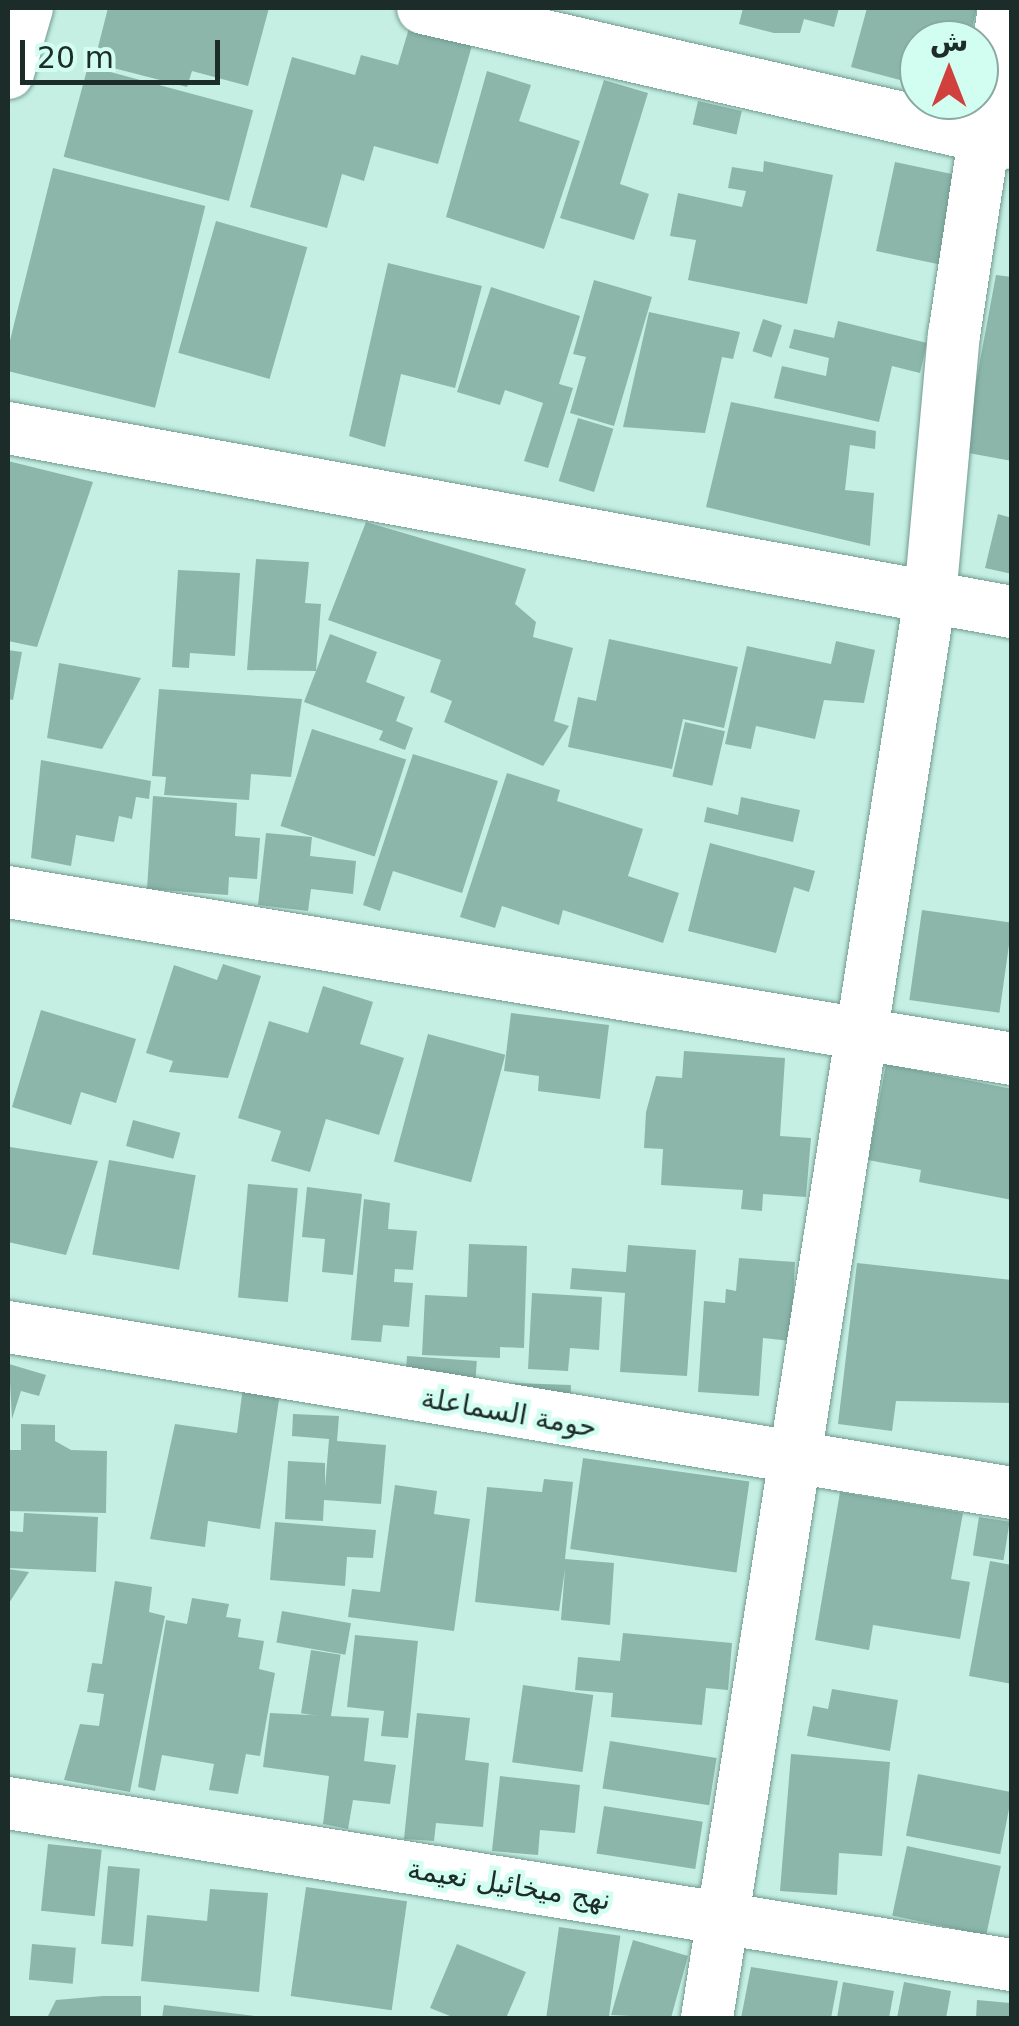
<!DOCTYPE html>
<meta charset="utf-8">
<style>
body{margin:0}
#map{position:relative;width:1019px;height:2026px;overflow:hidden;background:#c5efe3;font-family:"DejaVu Sans",Cairo,sans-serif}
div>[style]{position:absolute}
.building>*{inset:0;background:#8cb6aa;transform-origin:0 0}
.roads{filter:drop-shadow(0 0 2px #719a8f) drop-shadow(0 0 2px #719a8f)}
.minor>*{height:52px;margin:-26px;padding:0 26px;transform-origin:26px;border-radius:26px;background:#fff}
span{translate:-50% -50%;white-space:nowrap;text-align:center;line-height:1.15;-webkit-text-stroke:9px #d2fdf1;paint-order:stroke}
.street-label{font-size:28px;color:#1c2c28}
.frame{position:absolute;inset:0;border:10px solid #1c2c28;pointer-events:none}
.north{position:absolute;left:899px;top:20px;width:100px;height:100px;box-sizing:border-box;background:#d2fdf1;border:2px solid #89a9a1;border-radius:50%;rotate:0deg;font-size:28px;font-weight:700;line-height:40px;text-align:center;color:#1c2c28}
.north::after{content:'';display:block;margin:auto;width:35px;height:45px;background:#d0413d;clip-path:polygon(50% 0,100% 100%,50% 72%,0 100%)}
.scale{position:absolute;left:20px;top:40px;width:200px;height:45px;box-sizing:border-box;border:5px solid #1c2c28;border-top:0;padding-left:12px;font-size:30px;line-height:35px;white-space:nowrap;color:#1c2c28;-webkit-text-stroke:8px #d2fdf1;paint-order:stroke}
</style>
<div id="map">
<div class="building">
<i style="clip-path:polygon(108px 8px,269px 8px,248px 86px,192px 71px,187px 87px,94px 63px)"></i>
<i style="clip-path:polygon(743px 8px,839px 8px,834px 27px,804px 19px,800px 33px,774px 33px,739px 24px)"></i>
<i style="clip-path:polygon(867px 8px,977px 8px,969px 40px,919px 40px,919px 85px,851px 67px)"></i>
<i style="clip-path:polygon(410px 25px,473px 42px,438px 164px,374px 146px,364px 181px,342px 174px,327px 228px,250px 207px,292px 57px,355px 75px,361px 55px,398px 65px)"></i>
<i style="left:88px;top:66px;width:171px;height:94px;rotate:15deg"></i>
<i style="clip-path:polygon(487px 71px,531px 85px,519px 121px,580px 141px,544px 249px,446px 217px)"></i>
<i style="clip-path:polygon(604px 80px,648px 93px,620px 184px,649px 194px,634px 240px,560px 218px)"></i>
<i style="left:698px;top:101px;width:45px;height:24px;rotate:13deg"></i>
<i style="clip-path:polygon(764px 161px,833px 175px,807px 304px,688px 280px,696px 240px,670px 236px,678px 193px,742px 207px,746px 191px,728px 188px,732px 167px,763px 172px)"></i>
<i style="left:895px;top:162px;width:64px;height:91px;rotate:12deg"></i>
<i style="left:53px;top:168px;width:157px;height:208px;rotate:14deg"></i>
<i style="left:216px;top:221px;width:95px;height:137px;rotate:16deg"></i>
<i style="clip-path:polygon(388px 263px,482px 286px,455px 388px,401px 374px,385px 447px,349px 436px)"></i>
<i style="clip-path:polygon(996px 275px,1012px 277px,1012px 461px,963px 452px)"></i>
<i style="clip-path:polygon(594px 280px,652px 297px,614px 426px,570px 413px,586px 357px,573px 354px)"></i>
<i style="clip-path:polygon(491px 287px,580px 316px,559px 384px,573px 388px,548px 468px,524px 461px,543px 403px,505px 390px,500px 405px,457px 392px)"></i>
<i style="clip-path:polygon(649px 312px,740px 332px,733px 359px,722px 357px,705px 433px,623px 427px)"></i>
<i style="left:763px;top:319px;width:20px;height:34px;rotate:18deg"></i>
<i style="clip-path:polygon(838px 321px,927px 343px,920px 373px,892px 366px,879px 422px,774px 398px,782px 366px,826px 376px,829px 358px,789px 348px,794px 329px,834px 338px)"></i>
<i style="clip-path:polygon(731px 402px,876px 431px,875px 449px,850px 445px,845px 490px,874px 493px,870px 546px,706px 507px)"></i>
<i style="left:578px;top:418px;width:37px;height:66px;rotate:17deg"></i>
<i style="clip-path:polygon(8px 461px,93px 482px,37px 647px,8px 641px)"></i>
<i style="clip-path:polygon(998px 514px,1012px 518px,1012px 574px,985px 568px)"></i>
<i style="clip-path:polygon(366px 522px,526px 569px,515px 604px,536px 622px,533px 637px,573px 648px,554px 721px,569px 726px,543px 766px,444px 722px,452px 701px,430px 692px,441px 660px,328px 620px)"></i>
<i style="clip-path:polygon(256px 559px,309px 562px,305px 603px,321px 604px,316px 671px,330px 634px,377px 652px,366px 682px,405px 697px,396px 721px,413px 728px,405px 750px,379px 740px,383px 731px,304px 702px,316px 671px,247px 670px)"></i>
<i style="clip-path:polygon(178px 570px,240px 573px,235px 656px,190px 653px,189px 668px,172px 667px)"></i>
<i style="clip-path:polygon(609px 639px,738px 667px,724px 728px,683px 719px,672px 769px,568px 747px,578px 697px,596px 701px)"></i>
<i style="clip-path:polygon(836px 641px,875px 650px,864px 703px,824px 700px,815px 739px,756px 726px,751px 749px,725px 744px,747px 646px,831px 664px)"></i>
<i style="clip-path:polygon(8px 650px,22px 652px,13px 700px,8px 699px)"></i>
<i style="clip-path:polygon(59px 663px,141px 678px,102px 749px,47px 738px)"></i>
<i style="clip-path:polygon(159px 689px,302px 699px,291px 777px,251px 774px,249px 800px,164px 795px,166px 777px,152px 776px)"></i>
<i style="left:685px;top:722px;width:41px;height:56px;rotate:13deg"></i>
<i style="left:312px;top:729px;width:99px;height:102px;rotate:18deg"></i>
<i style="clip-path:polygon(413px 754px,498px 781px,462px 893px,393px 871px,380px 911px,363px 905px)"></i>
<i style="clip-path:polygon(41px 760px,151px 781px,149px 799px,136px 797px,132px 819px,119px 816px,114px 842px,76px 835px,71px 866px,31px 858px)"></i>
<i style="clip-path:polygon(507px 773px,560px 790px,557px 801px,643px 829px,628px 876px,679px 893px,663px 943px,563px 910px,559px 925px,502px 906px,495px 928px,460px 917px)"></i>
<i style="clip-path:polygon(153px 796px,237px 803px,235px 836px,260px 838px,257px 879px,229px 877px,228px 895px,147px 889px)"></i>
<i style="clip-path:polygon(741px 797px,800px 810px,793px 842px,704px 822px,707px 807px,738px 815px)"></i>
<i style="clip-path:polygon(266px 833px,312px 837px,310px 856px,356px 861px,353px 894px,311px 889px,308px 911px,258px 905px)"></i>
<i style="clip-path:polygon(710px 843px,815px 871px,809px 892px,794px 887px,776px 953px,688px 931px)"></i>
<i style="left:922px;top:910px;width:91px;height:91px;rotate:8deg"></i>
<i style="clip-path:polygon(223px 964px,261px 976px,228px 1078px,169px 1072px,173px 1061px,146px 1053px,174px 965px,217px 980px)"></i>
<i style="clip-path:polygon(323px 986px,373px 1002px,360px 1044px,404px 1058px,379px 1135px,326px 1119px,310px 1172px,271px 1161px,281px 1131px,238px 1118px,269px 1021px,308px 1033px)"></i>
<i style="clip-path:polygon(41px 1010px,136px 1039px,116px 1103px,81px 1092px,71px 1125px,12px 1107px)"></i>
<i style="clip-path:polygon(511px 1013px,609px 1025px,600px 1099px,538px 1091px,539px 1076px,504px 1071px)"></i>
<i style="left:428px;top:1034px;width:80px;height:132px;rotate:15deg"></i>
<i style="clip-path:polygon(684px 1051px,785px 1058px,780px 1136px,811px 1138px,806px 1197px,763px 1194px,762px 1211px,741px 1209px,743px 1190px,661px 1185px,663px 1149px,644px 1148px,646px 1112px,656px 1076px,682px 1078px)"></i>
<i style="clip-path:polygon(886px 1064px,1012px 1089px,1012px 1200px,919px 1182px,921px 1170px,868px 1160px)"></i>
<i style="left:133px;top:1120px;width:49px;height:27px;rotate:15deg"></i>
<i style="clip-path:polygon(10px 1147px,98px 1161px,66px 1255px,8px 1242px)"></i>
<i style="left:109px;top:1160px;width:88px;height:96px;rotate:10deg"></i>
<i style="left:248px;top:1184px;width:50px;height:114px;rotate:5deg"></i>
<i style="clip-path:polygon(307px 1187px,362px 1194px,353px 1275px,322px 1272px,325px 1239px,302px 1237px)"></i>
<i style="clip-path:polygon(364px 1199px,390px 1203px,388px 1229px,417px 1231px,413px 1270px,395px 1269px,394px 1282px,413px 1283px,409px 1327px,383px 1325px,381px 1342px,351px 1340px)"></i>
<i style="clip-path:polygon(469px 1244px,527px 1246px,524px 1348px,500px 1347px,500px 1358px,422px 1355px,425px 1295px,467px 1297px)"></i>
<i style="clip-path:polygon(628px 1245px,696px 1250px,687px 1376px,620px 1372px,625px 1293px,570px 1289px,572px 1268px,626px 1272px)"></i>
<i style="clip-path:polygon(739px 1258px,795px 1262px,791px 1341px,763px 1338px,759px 1396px,698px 1392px,704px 1301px,725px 1303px,726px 1289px,736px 1291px)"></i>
<i style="clip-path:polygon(857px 1263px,1012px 1280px,1012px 1403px,896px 1401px,892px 1431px,838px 1424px)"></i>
<i style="clip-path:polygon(532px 1293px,602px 1297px,599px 1350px,570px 1348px,568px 1371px,528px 1369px)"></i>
<i style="left:407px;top:1356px;width:70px;height:38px;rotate:4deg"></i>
<i style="clip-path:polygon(9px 1364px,46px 1375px,39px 1396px,21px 1391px,12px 1419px)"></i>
<i style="left:513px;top:1383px;width:58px;height:26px;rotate:2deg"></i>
<i style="clip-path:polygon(243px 1387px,280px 1393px,260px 1529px,208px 1521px,205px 1547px,150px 1539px,175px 1424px,237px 1433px)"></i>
<i style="clip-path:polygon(293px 1414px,339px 1416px,337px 1441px,386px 1445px,381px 1504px,324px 1500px,323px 1521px,285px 1519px,288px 1461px,325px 1463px,325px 1487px,329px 1439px,292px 1436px)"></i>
<i style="clip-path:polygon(21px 1424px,55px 1425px,55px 1441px,71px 1450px,107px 1451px,106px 1513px,8px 1511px,8px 1450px,21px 1450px)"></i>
<i style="left:583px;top:1458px;width:168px;height:92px;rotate:8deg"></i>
<i style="clip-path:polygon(544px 1479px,573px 1482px,565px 1559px,614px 1563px,610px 1625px,561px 1620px,565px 1569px,559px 1611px,475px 1602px,487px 1487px,542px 1492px)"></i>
<i style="clip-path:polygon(395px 1485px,437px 1491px,434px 1514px,470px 1519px,454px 1631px,348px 1617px,352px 1589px,380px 1592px)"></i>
<i style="clip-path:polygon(840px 1492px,963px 1513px,951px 1579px,970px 1582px,960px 1639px,873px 1625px,869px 1650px,815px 1640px)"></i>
<i style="clip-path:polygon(24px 1513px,98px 1517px,96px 1572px,8px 1568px,8px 1531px,23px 1532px)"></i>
<i style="left:979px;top:1517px;width:31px;height:39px;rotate:9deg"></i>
<i style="clip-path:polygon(275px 1522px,376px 1530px,373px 1558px,347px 1557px,345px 1586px,270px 1580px)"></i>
<i style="clip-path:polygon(990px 1561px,1012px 1565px,1012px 1684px,969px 1676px)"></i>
<i style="clip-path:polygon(8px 1569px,29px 1572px,9px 1603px,8px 1602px)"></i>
<i style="clip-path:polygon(115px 1581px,152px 1587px,149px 1612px,165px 1616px,130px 1792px,64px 1780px,80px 1724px,99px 1726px,104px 1694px,87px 1692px,92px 1663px,102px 1664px)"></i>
<i style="clip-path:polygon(192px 1598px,229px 1604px,226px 1617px,241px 1619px,238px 1637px,264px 1641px,259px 1669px,275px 1673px,260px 1756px,246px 1754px,238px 1794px,209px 1790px,214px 1764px,162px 1755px,155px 1791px,138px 1787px,166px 1620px,187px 1624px)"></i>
<i style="left:282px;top:1611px;width:70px;height:32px;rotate:10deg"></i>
<i style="clip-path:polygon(623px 1633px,732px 1643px,728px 1690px,706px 1688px,702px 1725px,611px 1717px,613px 1693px,575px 1690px,578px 1657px,620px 1661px)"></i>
<i style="clip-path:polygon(355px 1635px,418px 1641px,408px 1738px,381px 1736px,384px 1711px,347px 1707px)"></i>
<i style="left:311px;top:1650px;width:30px;height:64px;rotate:9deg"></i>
<i style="left:523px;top:1685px;width:71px;height:78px;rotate:8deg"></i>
<i style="clip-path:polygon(832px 1689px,898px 1700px,890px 1751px,807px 1736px,813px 1706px,828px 1709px)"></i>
<i style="clip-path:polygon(270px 1713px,369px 1718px,364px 1761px,396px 1765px,390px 1804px,353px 1800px,348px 1829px,323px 1824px,329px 1776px,263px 1767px)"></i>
<i style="clip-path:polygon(417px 1713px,470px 1718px,465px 1760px,489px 1763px,483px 1827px,436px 1823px,434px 1841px,404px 1839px)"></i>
<i style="left:610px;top:1741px;width:108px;height:48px;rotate:9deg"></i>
<i style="clip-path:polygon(791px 1754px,890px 1762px,882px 1856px,839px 1853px,837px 1895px,780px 1891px)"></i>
<i style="left:918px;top:1774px;width:96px;height:63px;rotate:11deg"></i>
<i style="clip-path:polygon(500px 1776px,580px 1785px,575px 1833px,540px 1830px,538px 1855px,492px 1851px)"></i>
<i style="left:604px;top:1806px;width:100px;height:48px;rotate:9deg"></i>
<i style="left:48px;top:1844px;width:54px;height:67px;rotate:6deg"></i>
<i style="left:907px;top:1846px;width:96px;height:71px;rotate:12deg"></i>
<i style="left:108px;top:1866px;width:32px;height:78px;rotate:5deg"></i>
<i style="left:306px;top:1887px;width:102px;height:110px;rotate:8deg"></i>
<i style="clip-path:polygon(210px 1889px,268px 1893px,259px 1992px,141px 1981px,147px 1915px,207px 1921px)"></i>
<i style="left:559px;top:1927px;width:62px;height:92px;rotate:8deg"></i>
<i style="clip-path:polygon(633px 1940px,688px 1956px,671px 2018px,611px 2015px)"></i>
<i style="left:32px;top:1944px;width:44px;height:36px;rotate:5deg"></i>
<i style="clip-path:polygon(457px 1944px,526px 1972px,506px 2018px,455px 2018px,430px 2008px)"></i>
<i style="clip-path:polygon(751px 1967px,838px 1981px,831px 2018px,741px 2018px)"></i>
<i style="clip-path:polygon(843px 1982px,894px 1991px,889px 2018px,837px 2018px)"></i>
<i style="clip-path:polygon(904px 1982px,951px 1991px,946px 2018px,897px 2018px)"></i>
<i style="clip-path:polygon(103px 1996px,141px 1996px,141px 2018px,47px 2018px,56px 2000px)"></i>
<i style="clip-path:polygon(977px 2000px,1010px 2003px,1009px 2018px,976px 2018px)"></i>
<i style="clip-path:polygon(164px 2005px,255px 2016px,255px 2018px,162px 2018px)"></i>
</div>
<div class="roads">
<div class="minor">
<i style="left:423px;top:8px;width:603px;rotate:12.93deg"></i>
<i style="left:8px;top:73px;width:68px;rotate:-73.7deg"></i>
<i style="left:8px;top:428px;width:1021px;rotate:10.39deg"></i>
<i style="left:8px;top:892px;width:1018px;rotate:9.44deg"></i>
<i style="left:8px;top:1327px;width:1018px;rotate:9.39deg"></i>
<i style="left:8px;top:1803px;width:1017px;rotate:9.17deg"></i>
<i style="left:707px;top:2018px;width:1438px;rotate:-81.08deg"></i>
<i style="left:930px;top:597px;width:263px;rotate:-84.8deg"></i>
<i style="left:954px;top:335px;width:331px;rotate:-81.3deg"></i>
</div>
</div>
<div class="street-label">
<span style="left:509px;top:1413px;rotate:10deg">حومة السماعلة</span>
<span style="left:509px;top:1885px;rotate:9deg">نهج ميخائيل نعيمة</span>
</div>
<div class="frame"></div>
<div class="north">ش</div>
<div class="scale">20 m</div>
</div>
